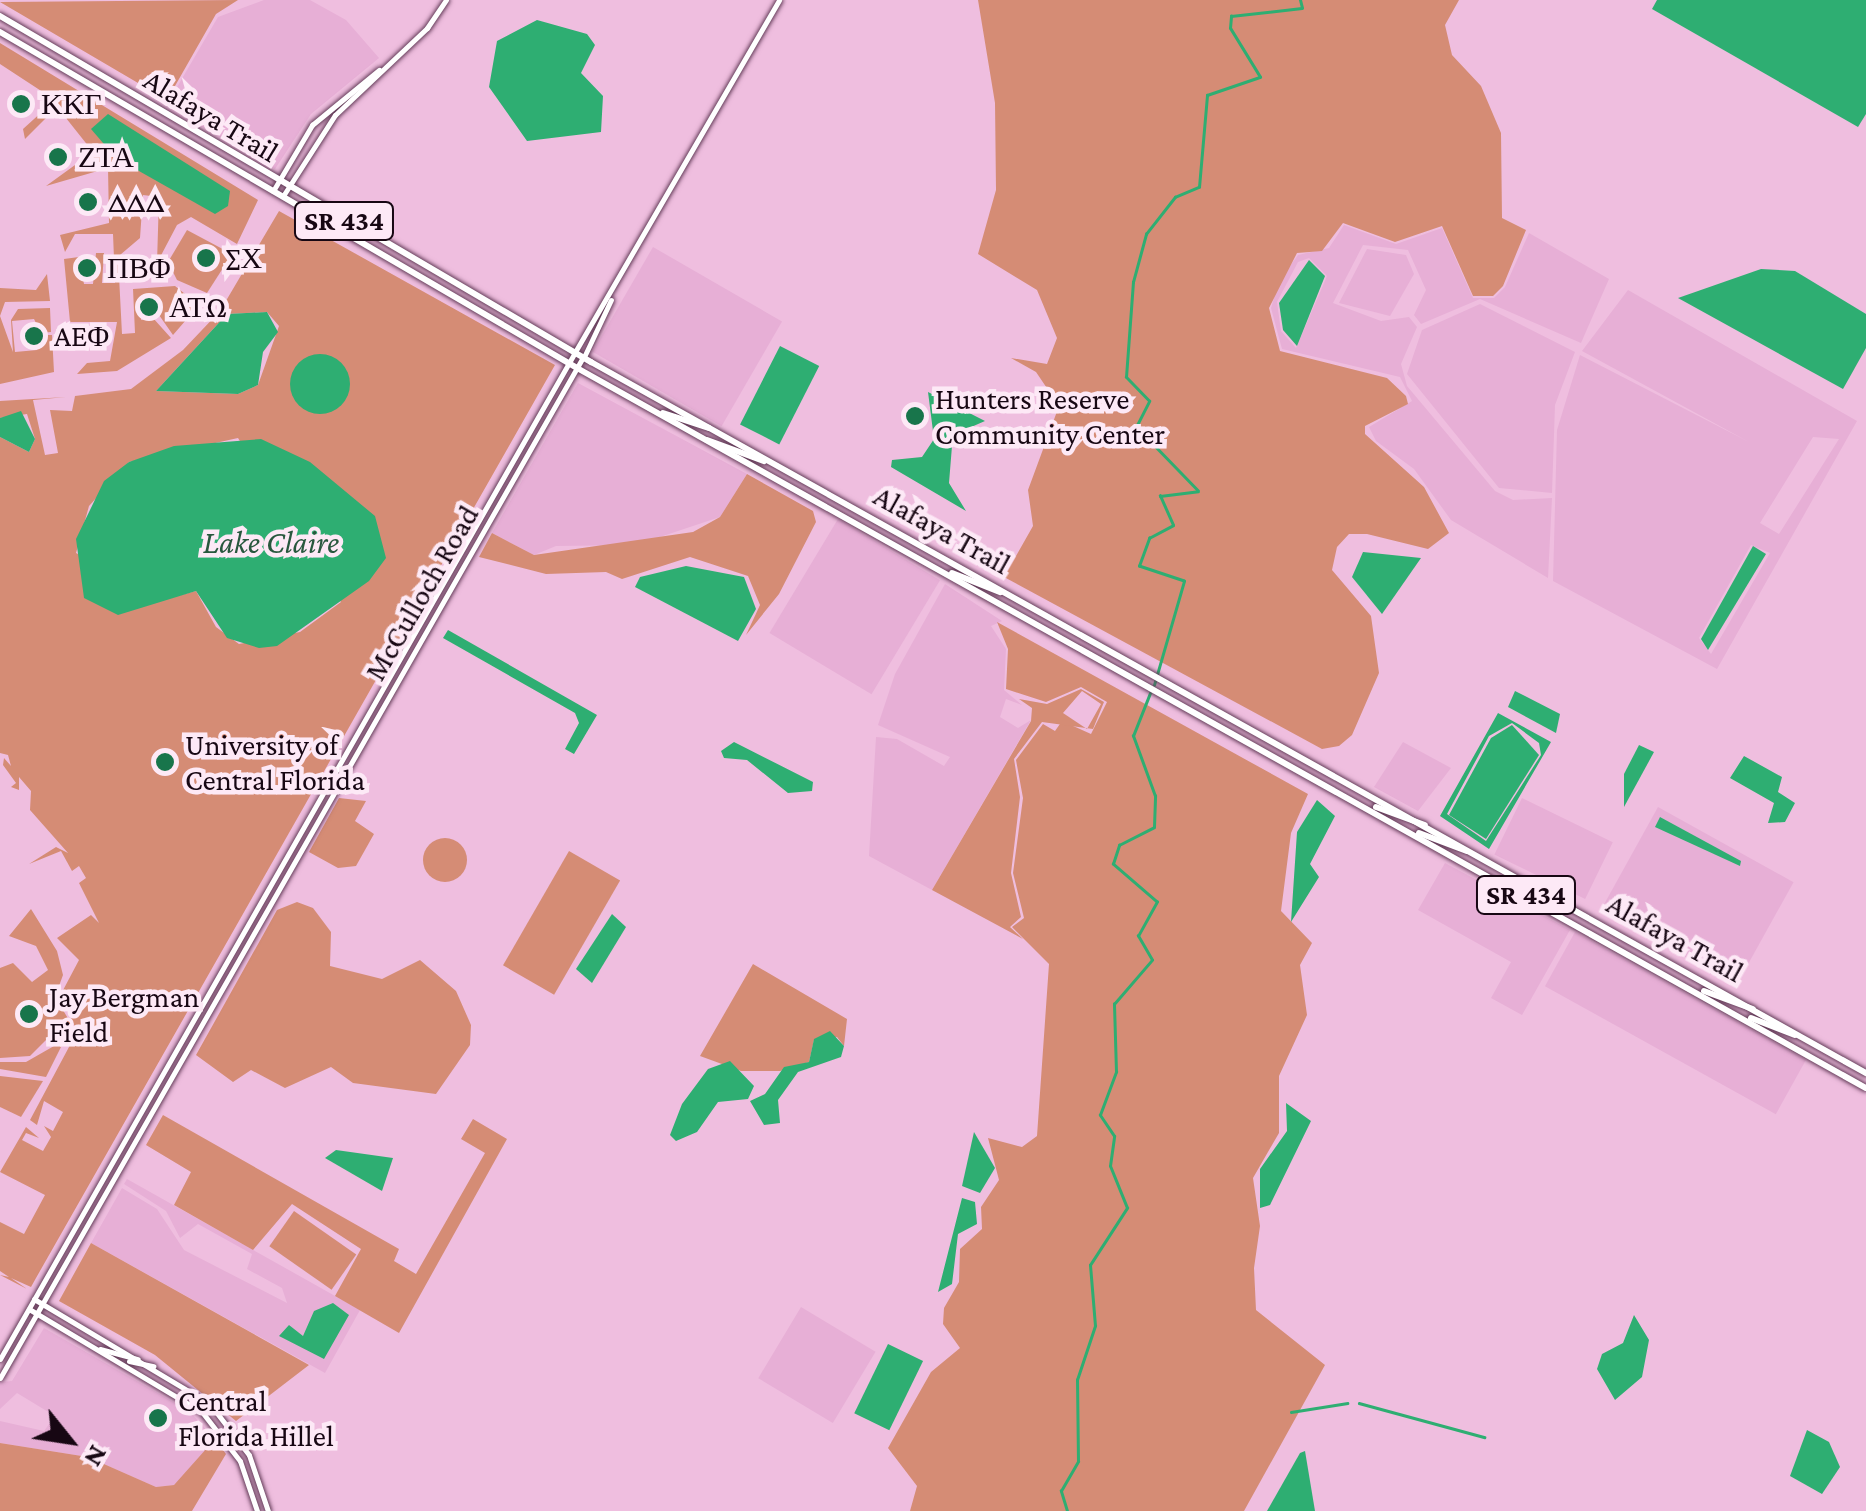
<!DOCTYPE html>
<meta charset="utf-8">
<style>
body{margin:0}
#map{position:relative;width:1866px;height:1511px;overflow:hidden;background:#efbedf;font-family:"Crimson Pro",serif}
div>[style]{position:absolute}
.built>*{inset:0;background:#e7afd6;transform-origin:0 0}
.green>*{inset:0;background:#d58c75;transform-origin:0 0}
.round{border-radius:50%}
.water>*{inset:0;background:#2eae72;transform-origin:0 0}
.stream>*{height:2.5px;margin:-1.25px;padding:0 1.25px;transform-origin:1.25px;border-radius:1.25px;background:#2eae72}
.roads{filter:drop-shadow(0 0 2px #643c59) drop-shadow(0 0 2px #643c59)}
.tertiary>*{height:5px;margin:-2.5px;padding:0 2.5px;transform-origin:2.5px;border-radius:2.5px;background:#fff}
.secondary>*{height:5px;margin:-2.5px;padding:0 2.5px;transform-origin:2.5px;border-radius:2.5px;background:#fff}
.primary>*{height:6px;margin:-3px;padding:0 3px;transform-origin:3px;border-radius:3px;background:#fff}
.dots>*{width:28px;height:28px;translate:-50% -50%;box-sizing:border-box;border:5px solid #fde9f6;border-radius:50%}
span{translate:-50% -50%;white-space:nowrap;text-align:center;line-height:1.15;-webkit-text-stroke:9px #fde9f6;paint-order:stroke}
.shield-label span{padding:2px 8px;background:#fde9f6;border:2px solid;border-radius:8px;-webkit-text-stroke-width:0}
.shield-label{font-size:28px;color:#170713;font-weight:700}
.poi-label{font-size:30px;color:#170713}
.left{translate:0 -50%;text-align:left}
.street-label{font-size:30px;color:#170713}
.water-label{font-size:32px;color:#28583e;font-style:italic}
.north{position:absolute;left:20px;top:1391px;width:100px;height:100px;-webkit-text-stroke:8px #fde9f6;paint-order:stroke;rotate:120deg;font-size:28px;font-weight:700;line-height:40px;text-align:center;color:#170713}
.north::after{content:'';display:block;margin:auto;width:35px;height:45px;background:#170713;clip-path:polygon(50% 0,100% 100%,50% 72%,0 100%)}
</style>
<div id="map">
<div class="built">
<i style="clip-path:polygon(264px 0,310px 0,346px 20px,379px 58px,311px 114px,275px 169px,166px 106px,218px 17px)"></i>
<i style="clip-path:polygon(evenodd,1344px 225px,1396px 244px,1442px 228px,1473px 298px,1494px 298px,1505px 287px,1529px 233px,1609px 279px,1581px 343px,1480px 299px,1421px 324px,1414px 315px,1426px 290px,1408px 250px,1363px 245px,1333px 303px,1381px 321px,1409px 317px,1417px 327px,1401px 364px,1407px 386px,1495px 491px,1513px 500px,1552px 498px,1548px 578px,1451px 520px,1414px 469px,1376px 441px,1369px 427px,1412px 401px,1400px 377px,1282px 349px,1271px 308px,1279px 281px,1298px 255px,1329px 248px,1344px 225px,1309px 258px,1327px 276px,1296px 348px,1281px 331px,1277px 302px,1298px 262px,1309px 258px)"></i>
<i style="left:653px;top:247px;width:149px;height:121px;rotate:30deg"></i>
<i style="clip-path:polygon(1367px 249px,1406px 255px,1414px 274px,1390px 316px,1339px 303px)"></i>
<i style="clip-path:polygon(evenodd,1628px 290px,1857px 421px,1717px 669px,1553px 581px,1557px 430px,1580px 355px,1749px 442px,1582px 351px,1628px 290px,1813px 437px,1839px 439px,1779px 534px,1760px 523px,1813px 437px,1628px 290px,1751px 545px,1770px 553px,1711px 654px,1699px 638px,1751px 545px)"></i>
<i style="clip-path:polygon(1480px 304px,1575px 352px,1555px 405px,1552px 493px,1499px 488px,1407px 374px,1422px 330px)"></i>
<i style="clip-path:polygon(578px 383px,747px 474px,720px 517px,636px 545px,556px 546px,534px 555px,492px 533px)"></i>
<i style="left:838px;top:519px;width:119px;height:133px;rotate:31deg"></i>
<i style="clip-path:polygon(945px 584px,1002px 621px,991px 626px,1006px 649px,1004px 690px,1022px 705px,1006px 699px,1000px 717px,1018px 728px,1031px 720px,932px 890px,869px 856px,876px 737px,897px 739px,944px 766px,950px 757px,878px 725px,895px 674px)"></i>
<i style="clip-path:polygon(1403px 742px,1451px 768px,1418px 811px,1374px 787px)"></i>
<i style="left:1522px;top:798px;width:101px;height:63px;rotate:26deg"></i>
<i style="left:1658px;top:807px;width:155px;height:118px;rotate:29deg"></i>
<i style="clip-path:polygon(1445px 863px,1570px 930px,1522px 1015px,1491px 998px,1511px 962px,1418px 910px)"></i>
<i style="left:1575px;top:932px;width:264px;height:62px;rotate:29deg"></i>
<i style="clip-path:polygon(127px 1179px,360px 1310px,325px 1373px,91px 1243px,122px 1188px,157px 1209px,184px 1250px,287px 1303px,282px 1288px,247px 1269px,252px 1254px,198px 1224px,180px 1238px,166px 1211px,124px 1184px)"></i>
<i style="left:801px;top:1307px;width:87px;height:83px;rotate:31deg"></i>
<i style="clip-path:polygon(44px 1328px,189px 1411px,215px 1439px,204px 1456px,174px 1485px,156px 1487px,88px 1457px,0 1443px,0 1421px,44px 1431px,55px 1416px,17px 1393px,0 1409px,0 1382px,12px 1381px)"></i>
</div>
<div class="green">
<i style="clip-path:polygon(238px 0,216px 14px,167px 100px,0 2px)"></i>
<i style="clip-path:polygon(978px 0,1459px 0,1445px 25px,1452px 55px,1481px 86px,1501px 133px,1502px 218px,1526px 230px,1503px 286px,1493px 296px,1473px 296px,1442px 226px,1395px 242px,1343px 223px,1322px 251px,1297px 253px,1269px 308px,1280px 351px,1387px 378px,1406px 396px,1408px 404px,1365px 426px,1365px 434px,1424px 487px,1449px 533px,1428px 549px,1367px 534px,1349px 534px,1337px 547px,1332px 570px,1371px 616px,1379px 673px,1352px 735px,1339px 746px,1322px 749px,1004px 577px,1033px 526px,1028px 490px,1059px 406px,1036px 372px,1011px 358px,1047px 364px,1057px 338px,1037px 290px,978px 254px,996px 190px,995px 103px)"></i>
<i style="clip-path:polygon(0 43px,258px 200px,237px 244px,191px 217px,177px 225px,157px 263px,159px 197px,143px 195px,140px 238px,120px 255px,149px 276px,119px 276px,122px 334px,135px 333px,133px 289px,175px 286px,199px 305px,173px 335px,145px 295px,141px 320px,153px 318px,171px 338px,117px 371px,77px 374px,87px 363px,110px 361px,117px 322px,70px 322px,64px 259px,79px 257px,84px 284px,93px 284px,96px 253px,104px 253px,102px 283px,115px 283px,113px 234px,75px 234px,65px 252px,60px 235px,109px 223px,108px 168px,46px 186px,93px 152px,62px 113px,52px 112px,25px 139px,23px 129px,55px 100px,0 64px)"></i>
<i style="clip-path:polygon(evenodd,279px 211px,555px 365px,36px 1278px,31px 1287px,11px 1278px,27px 1289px,0 1275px,9px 1277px,0 1271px,0 1222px,24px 1234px,45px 1195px,0 1172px,26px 1127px,39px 1138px,26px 1133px,22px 1140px,43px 1151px,51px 1137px,44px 1126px,53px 1131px,63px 1112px,44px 1101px,37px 1125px,30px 1120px,77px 1032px,61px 994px,79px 960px,57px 938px,91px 915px,99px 923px,79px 883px,86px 878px,79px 866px,72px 871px,61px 851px,29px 864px,56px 847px,68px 853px,30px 810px,31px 791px,19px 777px,19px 790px,11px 787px,16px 783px,3px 765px,4px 758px,11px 766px,8px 755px,0 753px,0 437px,29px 452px,35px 439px,27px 414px,0 418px,0 401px,66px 397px,33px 400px,45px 455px,58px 453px,50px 410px,72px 411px,75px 396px,131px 389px,183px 350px,220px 311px,279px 211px,267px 312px,279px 326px,258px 385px,238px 394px,156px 391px,227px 314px,267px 312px,279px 211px,238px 438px,341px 602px,300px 632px,239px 644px,216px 627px,196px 591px,166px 599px,76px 553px,89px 506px,129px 462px,238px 438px)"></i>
<i style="clip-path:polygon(187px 230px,232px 254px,207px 293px,177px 280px,168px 262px)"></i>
<i style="clip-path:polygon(47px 274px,50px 301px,5px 302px,0 316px,13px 352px,11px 320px,18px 309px,50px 308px,51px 332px,41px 333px,34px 319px,12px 321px,15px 352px,37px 350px,41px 335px,52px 335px,54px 372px,0 384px,0 288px,36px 290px)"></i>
<i style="clip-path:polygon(747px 474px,813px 511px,816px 522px,779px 594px,746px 635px,760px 605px,748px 576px,690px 557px,622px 579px,606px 572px,546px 574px,479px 557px,492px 533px,534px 555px,693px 532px,720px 517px)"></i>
<i style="clip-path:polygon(997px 622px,1308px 794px,1291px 833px,1281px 911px,1312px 943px,1300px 965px,1307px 1015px,1279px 1076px,1279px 1133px,1253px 1178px,1260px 1226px,1254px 1268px,1256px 1310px,1325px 1365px,1244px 1511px,910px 1511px,917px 1486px,888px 1448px,931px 1372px,960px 1348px,943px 1324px,944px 1308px,959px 1282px,960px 1249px,982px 1229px,981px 1207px,999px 1180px,988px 1138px,1022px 1147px,1037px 1136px,1049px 964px,1012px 927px,1024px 918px,1013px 873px,1023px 798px,1016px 760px,1043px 724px,1055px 731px,1062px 721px,1091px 734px,1107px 702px,1081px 687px,1046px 702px,1006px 689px,1008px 649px)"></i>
<i style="clip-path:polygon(evenodd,1081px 689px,1104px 702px,1093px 729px,1042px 722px,1014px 759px,1020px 797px,1011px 873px,1021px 917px,1010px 927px,1023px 939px,932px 890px,1031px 721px,1032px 708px,1019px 699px,1047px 704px,1081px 689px,1082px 691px,1101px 704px,1087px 729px,1063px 713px,1082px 691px)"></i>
<i style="clip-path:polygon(339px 798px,366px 801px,355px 821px,374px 834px,356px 866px,338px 868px,309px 852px)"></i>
<i class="round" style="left:423px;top:838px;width:44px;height:44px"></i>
<i style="left:569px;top:851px;width:59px;height:132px;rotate:30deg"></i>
<i style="clip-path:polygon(297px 902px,313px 908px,331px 932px,330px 966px,382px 979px,420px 960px,456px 991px,471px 1025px,470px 1045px,436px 1094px,353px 1083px,331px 1067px,285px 1088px,251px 1070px,233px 1082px,196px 1055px,277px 910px)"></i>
<i style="clip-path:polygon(31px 909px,57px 951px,63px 975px,55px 997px,72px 1025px,46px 1077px,0 1069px,0 1062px,26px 1062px,61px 1042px,69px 1027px,63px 1023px,30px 1056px,0 1058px,0 968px,13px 963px,32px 982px,48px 970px,36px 946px,9px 936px)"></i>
<i style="clip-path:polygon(753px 964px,847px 1019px,844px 1046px,837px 1037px,814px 1040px,809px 1062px,780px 1071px,741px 1071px,700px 1056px)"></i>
<i style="clip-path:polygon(0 1076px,43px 1081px,21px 1117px,0 1107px)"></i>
<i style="clip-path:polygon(163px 1115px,399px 1249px,394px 1261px,416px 1274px,485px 1153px,461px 1139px,473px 1119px,507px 1139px,399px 1333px,335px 1296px,361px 1249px,292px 1204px,253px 1250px,174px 1205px,191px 1172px,146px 1145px)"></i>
<i style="left:294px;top:1211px;width:76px;height:43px;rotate:35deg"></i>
<i style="clip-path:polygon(91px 1243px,309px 1365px,236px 1421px,155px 1355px,59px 1301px)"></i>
<i style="clip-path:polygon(215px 1439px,226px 1454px,192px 1511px,0 1511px,0 1443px,88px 1457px,156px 1487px,174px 1485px)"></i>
</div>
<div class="water">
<i style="clip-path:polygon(1657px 0,1866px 0,1866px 114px,1858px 127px,1652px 9px)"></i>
<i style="clip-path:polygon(537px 20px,587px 34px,595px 45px,581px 73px,603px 96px,601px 132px,527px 141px,489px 87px,497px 41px)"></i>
<i style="clip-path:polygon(108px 114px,230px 191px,228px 206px,215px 214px,116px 158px,91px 129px)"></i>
<i style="clip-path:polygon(1309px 260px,1325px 276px,1297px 346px,1283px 330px,1279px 303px)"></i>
<i style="clip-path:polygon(1761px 269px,1795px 271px,1866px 314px,1866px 348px,1843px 389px,1678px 298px)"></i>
<i style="clip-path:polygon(267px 312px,278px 332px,263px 352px,258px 385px,238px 394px,156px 391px,227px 314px)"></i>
<i style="left:780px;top:346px;width:44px;height:88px;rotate:27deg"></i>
<i class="round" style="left:290px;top:354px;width:60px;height:60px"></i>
<i style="clip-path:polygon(928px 392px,985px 421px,962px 431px,952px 446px,949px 483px,966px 511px,891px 467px,892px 460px,922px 457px,934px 439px)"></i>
<i style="clip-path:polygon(21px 411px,35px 439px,29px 452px,0 437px,0 418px)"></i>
<i style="clip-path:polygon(261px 439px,310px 462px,375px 516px,386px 558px,369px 581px,277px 646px,259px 648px,227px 638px,196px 591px,118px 615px,84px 598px,76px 539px,104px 481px,129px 462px,174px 446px)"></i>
<i style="clip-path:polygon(1753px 546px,1766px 554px,1708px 650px,1701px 639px)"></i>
<i style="clip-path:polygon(1363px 552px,1421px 558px,1382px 614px,1352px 577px)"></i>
<i style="clip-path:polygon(686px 566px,744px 577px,756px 609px,738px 641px,635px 587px,640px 577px)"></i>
<i style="clip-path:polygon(448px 630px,597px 715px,574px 754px,565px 749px,579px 723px,575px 713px,443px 638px)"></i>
<i style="clip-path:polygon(1515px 691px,1560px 714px,1556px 733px,1508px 707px)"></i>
<i style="clip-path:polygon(evenodd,1498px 713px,1551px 742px,1489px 849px,1440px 816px,1498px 713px,1512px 723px,1539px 743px,1541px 755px,1486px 841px,1447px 814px,1489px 736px,1512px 723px)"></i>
<i style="clip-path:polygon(1512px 725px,1539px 755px,1486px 839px,1449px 815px,1491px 738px)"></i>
<i style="clip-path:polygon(734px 742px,813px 782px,812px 791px,788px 793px,747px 760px,724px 758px,721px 751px)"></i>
<i style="clip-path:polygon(1639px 745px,1654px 752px,1624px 807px,1624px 774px)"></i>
<i style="clip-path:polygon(1744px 756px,1782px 777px,1778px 792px,1795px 803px,1785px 822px,1768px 823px,1774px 803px,1730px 778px)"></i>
<i style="clip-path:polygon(1317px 800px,1335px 816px,1310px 864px,1319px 877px,1291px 922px,1297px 832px)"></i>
<i style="clip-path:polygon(1660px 817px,1741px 861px,1740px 866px,1655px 827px)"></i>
<i style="clip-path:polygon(612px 914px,626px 927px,592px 983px,576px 969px)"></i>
<i style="clip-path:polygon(830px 1031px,844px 1046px,841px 1057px,798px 1072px,778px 1100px,780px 1123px,764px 1125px,750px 1101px,765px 1094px,784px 1067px,809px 1062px,814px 1039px)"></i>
<i style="clip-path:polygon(730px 1061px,754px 1086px,748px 1099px,718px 1102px,697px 1132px,676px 1141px,670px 1135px,682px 1104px,708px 1069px)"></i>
<i style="clip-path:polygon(1286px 1103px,1311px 1121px,1270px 1205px,1260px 1208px,1260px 1169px,1287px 1131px)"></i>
<i style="clip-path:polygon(974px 1132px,995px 1168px,980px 1193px,962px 1186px)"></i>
<i style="clip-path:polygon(336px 1150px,393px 1158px,382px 1191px,325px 1158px)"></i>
<i style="clip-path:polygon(962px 1198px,975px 1202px,977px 1224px,958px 1234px,952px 1284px,938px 1292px)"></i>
<i style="clip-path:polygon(333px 1303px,349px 1315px,324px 1359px,279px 1336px,289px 1325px,303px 1336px,314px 1311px)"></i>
<i style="clip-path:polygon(1634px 1315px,1649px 1340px,1642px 1377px,1615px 1400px,1597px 1369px,1602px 1354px,1623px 1343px)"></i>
<i style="left:888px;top:1344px;width:39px;height:77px;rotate:26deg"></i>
<i style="clip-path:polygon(1807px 1430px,1829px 1442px,1840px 1467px,1822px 1494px,1790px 1476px)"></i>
<i style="clip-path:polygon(1305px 1451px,1315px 1511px,1267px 1511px,1300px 1453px)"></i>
</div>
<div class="stream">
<i style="left:1154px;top:685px;width:108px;rotate:-73.9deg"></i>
<i style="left:1184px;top:581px;width:47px;rotate:-161.6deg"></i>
<i style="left:1139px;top:566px;width:30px;rotate:-70deg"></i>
<i style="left:1149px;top:538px;width:27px;rotate:-28deg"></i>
<i style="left:1173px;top:525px;width:32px;rotate:-114deg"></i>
<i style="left:1160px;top:496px;width:38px;rotate:-7deg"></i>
<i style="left:1198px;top:491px;width:89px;rotate:-134.1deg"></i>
<i style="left:1136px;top:427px;width:29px;rotate:-63deg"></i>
<i style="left:1149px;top:401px;width:33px;rotate:-134deg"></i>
<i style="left:1126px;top:377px;width:95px;rotate:-85.8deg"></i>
<i style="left:1133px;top:282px;width:50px;rotate:-74.8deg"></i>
<i style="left:1146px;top:234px;width:47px;rotate:-51.9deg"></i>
<i style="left:1175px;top:197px;width:26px;rotate:-23deg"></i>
<i style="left:1199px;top:187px;width:92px;rotate:-85deg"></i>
<i style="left:1207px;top:95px;width:56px;rotate:-18.8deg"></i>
<i style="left:1260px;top:77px;width:57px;rotate:-121.5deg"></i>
<i style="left:1230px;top:28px;width:12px;rotate:-85deg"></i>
<i style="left:1231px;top:16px;width:71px;rotate:-6.4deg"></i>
<i style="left:1302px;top:8px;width:8px;rotate:-104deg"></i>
<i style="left:1359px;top:1403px;width:130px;rotate:15.2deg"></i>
<i style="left:1291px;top:1412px;width:57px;rotate:-9.1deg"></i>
<i style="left:1067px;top:1511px;width:21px;rotate:-107deg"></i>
<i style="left:1061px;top:1491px;width:34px;rotate:-60deg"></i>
<i style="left:1078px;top:1461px;width:81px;rotate:-90.7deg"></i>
<i style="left:1077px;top:1380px;width:57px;rotate:-71.6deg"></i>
<i style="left:1095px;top:1326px;width:61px;rotate:-94.7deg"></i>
<i style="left:1090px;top:1265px;width:68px;rotate:-57deg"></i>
<i style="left:1127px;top:1208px;width:45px;rotate:-112deg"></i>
<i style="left:1110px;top:1166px;width:30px;rotate:-82deg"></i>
<i style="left:1114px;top:1136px;width:25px;rotate:-124deg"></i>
<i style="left:1100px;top:1115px;width:46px;rotate:-69.6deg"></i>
<i style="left:1116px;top:1072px;width:68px;rotate:-91.7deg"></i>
<i style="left:1114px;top:1004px;width:58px;rotate:-49.2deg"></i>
<i style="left:1152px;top:960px;width:28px;rotate:-120deg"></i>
<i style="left:1138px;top:936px;width:39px;rotate:-61deg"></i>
<i style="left:1157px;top:902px;width:58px;rotate:-139.2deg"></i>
<i style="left:1113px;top:864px;width:20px;rotate:-72deg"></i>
<i style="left:1119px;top:845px;width:39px;rotate:-27deg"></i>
<i style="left:1154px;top:827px;width:31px;rotate:-88deg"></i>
<i style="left:1155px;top:796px;width:64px;rotate:-110.1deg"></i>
<i style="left:1133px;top:736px;width:46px;rotate:-68.4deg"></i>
</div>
<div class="roads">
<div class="tertiary">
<i style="left:273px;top:191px;width:77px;rotate:-59.4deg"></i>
<i style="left:312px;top:125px;width:87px;rotate:-39.4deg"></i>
<i style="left:283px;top:196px;width:96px;rotate:-57.3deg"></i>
<i style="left:335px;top:115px;width:127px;rotate:-43.4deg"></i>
<i style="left:427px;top:28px;width:34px;rotate:-56deg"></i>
<i style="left:575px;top:352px;width:407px;rotate:-59.9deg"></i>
<i style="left:584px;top:357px;width:63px;rotate:-64.7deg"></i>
</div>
<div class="secondary">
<i style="left:34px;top:1299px;width:205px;rotate:30.8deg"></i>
<i style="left:210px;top:1404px;width:64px;rotate:52.6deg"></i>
<i style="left:249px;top:1455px;width:59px;rotate:71.3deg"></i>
<i style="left:29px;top:1309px;width:201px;rotate:30.8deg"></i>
<i style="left:202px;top:1412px;width:62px;rotate:52.2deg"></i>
<i style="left:240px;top:1461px;width:53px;rotate:71.2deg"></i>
<i style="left:100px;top:1349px;width:39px;rotate:15deg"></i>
<i style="left:0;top:1359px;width:1160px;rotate:-60.27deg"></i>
<i style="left:129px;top:1361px;width:25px;rotate:12deg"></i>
<i style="left:0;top:1378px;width:1176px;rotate:-60.27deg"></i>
</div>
<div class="primary">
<i style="left:0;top:16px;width:685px;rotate:30.35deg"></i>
<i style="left:591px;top:362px;width:1460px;rotate:29.15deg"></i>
<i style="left:0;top:32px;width:668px;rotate:30.21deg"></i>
<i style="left:577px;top:368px;width:1476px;rotate:29.19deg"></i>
<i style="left:663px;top:413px;width:48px;rotate:18.1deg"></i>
<i style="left:707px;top:440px;width:61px;rotate:20.2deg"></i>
<i style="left:952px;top:573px;width:52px;rotate:21.6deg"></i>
<i style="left:1376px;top:807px;width:52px;rotate:20.2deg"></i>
<i style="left:1419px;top:833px;width:51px;rotate:20.6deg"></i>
<i style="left:1704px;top:991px;width:52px;rotate:20.2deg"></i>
<i style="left:1751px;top:1018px;width:47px;rotate:21.1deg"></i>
</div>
</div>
<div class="dots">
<i style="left:21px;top:104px;background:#18754b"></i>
<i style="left:58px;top:157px;background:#18754b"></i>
<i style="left:88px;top:202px;background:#18754b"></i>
<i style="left:206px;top:258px;background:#18754b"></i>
<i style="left:87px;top:268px;background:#18754b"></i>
<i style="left:149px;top:307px;background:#18754b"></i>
<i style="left:34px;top:336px;background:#18754b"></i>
<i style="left:915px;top:416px;background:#18754b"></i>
<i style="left:165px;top:762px;background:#18754b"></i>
<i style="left:29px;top:1014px;background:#18754b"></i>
<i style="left:158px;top:1418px;background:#18754b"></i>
</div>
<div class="shield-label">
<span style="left:344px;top:221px">SR 434</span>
<span style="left:1526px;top:895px">SR 434</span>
</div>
<div class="poi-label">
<span class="left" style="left:41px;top:104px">ΚΚΓ</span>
<span class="left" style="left:78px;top:157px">ΖΤΑ</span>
<span class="left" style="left:108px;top:202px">ΔΔΔ</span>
<span class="left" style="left:226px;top:258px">ΣΧ</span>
<span class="left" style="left:107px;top:268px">ΠΒΦ</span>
<span class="left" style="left:169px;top:307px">ΑΤΩ</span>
<span class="left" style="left:54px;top:336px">AEΦ</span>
<span class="left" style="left:935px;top:416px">Hunters Reserve<br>Community Center</span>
<span class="left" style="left:185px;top:762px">University of<br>Central Florida</span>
<span class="left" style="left:49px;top:1014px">Jay Bergman<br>Field</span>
<span class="left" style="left:178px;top:1418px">Central<br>Florida Hillel</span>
</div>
<div class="street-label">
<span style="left:211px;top:116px;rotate:31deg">Alafaya Trail</span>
<span style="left:942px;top:530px;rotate:29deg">Alafaya Trail</span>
<span style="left:422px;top:593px;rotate:-60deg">McCulloch Road</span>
<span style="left:1675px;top:938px;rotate:29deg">Alafaya Trail</span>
</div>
<div class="water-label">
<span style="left:271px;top:542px">Lake Claire</span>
</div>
<div class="north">N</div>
</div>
